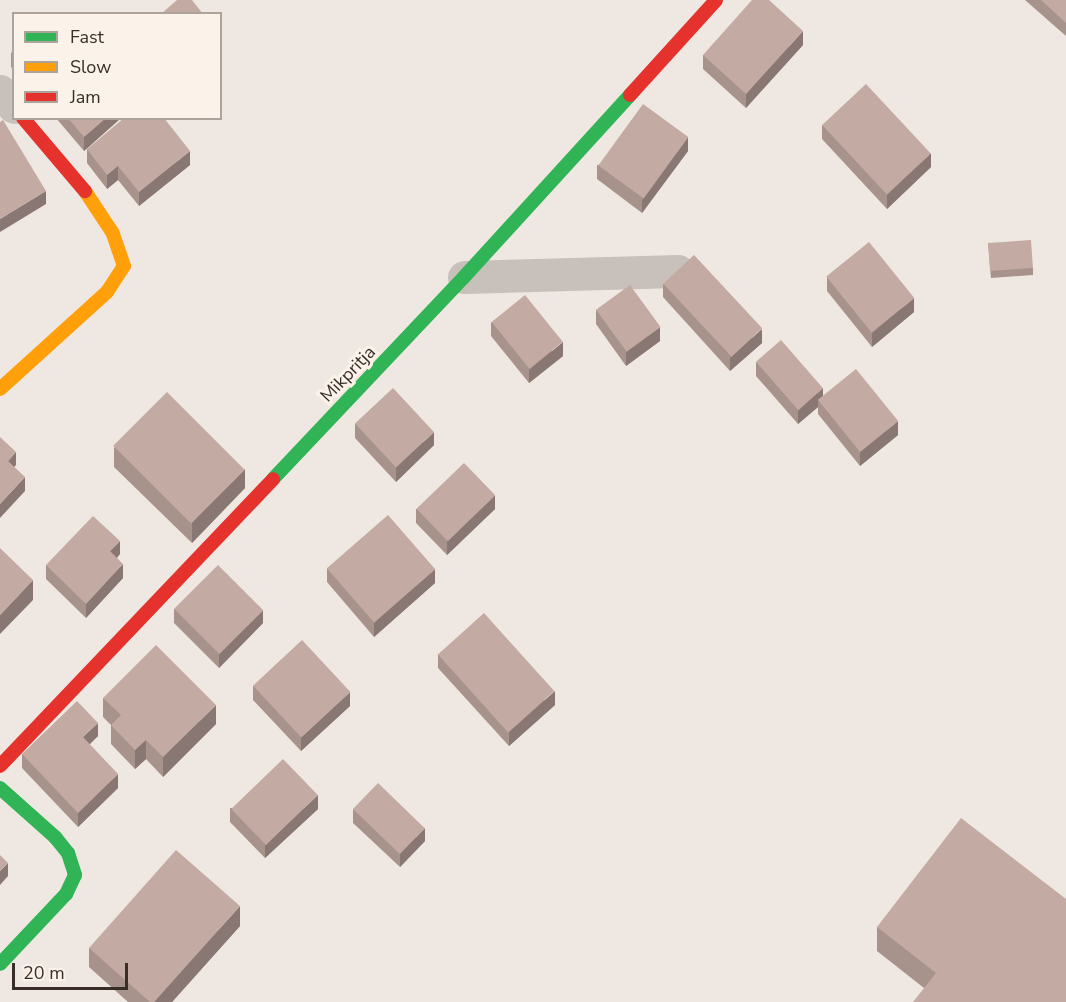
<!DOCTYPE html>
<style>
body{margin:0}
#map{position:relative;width:1066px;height:1002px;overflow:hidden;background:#efe8e2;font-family:"Nunito Sans",sans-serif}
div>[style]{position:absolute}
.street>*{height:33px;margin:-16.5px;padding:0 16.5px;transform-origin:16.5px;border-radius:16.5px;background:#c8c0bb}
.fast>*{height:14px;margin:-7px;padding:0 7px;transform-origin:7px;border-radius:7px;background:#30b455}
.slow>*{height:14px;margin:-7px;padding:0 7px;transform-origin:7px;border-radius:7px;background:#ff9f0a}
.jam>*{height:14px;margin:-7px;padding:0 7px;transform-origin:7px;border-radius:7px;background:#e5322d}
.wall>*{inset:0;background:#a8928c}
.shaded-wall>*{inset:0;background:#887772}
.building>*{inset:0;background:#c3aaa3;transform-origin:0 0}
span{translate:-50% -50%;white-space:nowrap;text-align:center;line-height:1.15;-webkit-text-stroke:6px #fbf2ea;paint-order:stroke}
.street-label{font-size:18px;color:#392d28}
.legend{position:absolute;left:12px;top:12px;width:210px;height:108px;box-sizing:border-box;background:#fbf2ea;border:2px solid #ada39c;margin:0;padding:8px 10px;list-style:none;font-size:18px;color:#392d28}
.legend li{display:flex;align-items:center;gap:12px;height:30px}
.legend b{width:30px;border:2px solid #ada39c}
.scale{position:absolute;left:12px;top:963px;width:116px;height:27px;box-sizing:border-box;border:3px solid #392d28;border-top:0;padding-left:8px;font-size:18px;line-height:21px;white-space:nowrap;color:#392d28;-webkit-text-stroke:4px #fbf2ea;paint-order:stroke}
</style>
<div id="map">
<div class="street">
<i style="left:0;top:91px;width:21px;rotate:49deg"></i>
<i style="left:464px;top:277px;width:214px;rotate:-1.6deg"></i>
</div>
<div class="fast">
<i style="left:273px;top:479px;width:278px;rotate:-46.6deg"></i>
<i style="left:464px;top:277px;width:246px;rotate:-47.6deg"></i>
<i style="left:0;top:788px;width:74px;rotate:41.7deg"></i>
<i style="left:55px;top:837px;width:21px;rotate:51deg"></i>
<i style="left:68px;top:853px;width:23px;rotate:72deg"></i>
<i style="left:75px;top:875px;width:21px;rotate:115deg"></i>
<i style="left:66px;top:894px;width:96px;rotate:133.3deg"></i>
</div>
<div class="slow">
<i style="left:0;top:389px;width:144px;rotate:-42.2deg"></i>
<i style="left:107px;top:292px;width:31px;rotate:-57deg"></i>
<i style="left:124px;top:266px;width:36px;rotate:-109deg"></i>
<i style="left:112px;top:232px;width:49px;rotate:-123.4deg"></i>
</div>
<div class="jam">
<i style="left:630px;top:95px;width:128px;rotate:-47.8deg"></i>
<i style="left:23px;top:118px;width:96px;rotate:49.7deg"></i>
<i style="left:0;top:766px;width:396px;rotate:-46.4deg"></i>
</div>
<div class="wall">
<i style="clip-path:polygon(1025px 0,1066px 0,1066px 36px)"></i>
<i style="clip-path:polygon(803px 45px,746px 108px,703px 69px,703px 55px)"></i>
<i style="clip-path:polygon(14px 51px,14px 70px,11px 67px,11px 53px)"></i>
<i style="clip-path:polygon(56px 118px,121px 118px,84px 151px)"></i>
<i style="clip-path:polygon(822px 125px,931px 167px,887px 209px,822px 139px)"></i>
<i style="clip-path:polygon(87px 149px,190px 165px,139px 206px,118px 180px,107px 189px,87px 163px)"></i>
<i style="clip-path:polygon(688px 151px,642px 213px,597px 179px,597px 165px)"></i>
<i style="clip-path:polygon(988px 243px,1033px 268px,1033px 275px,991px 278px)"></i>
<i style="clip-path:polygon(827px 277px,914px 312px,872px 347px,827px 291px)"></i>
<i style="clip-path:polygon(663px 284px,762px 343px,730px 371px,663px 297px)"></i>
<i style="clip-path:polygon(596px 310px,660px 341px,626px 366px,596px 324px)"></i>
<i style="clip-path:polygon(491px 322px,563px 356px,529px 383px,491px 336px)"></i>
<i style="clip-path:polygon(756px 362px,823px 396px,898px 435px,860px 466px,818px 414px,818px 407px,798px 424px,756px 376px)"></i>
<i style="clip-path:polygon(355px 424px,434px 445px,396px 482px,355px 438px)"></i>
<i style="clip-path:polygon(114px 447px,245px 488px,192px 543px,114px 467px)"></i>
<i style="clip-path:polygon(416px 509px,495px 509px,447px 555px,416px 523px)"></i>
<i style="clip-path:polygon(120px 554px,117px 558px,123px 578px,86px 618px,46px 579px,46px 565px)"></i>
<i style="clip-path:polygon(327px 568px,435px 583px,374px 637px,327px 582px)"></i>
<i style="clip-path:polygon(174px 609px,263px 623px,219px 668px,174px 623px)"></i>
<i style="clip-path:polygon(438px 654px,555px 705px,509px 746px,438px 668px)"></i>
<i style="clip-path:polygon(253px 686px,350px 706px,301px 751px,253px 700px)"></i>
<i style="clip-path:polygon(103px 698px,216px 724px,163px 777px,146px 759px,135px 769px,111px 744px,111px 725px,103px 717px)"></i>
<i style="clip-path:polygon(98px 736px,89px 744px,118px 788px,78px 827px,22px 768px,22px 754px)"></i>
<i style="clip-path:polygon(230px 808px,318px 809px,265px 858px,230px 822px)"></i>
<i style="clip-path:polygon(353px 809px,425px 841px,400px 867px,353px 823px)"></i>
<i style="clip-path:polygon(1066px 899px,924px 988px,877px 951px,877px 927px)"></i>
<i style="clip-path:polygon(240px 926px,172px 1002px,128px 1002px,89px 967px,89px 948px)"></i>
</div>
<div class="shaded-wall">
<i style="clip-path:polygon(803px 31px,803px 45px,746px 108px,746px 94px)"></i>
<i style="clip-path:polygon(106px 118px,121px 118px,84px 151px,84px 137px)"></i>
<i style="clip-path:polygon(688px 137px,688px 151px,642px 213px,642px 200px)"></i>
<i style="clip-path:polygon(190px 151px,190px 165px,139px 206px,139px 192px)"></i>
<i style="clip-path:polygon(931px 153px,931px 167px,887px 209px,887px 195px)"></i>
<i style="clip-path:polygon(118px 166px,118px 180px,107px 189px,107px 175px)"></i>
<i style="clip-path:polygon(46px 191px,46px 204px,0 232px,0 219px)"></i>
<i style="clip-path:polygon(914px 298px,914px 312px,872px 347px,872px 333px)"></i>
<i style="clip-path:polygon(660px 327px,660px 341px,626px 366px,626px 352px)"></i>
<i style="clip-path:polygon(762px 329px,762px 343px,730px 371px,730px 358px)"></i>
<i style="clip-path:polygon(563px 342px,563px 356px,529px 383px,529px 370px)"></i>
<i style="clip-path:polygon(823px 388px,823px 402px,818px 400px,818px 407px,798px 424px,798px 411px)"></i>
<i style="clip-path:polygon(898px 421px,898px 435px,860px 466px,860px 452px)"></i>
<i style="clip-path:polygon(434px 432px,434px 445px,396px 482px,396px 468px)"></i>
<i style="clip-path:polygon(16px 452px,16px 465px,8px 474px,8px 461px)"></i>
<i style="clip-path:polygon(245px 469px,245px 488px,192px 543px,192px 523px)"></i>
<i style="clip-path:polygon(25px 477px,25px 491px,0 518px,0 504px)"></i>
<i style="clip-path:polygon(495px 495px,495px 509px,447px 555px,447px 541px)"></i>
<i style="clip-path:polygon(120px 541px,120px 554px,110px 565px,110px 551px)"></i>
<i style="clip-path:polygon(123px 564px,123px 578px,86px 618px,86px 604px)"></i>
<i style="clip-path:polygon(435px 569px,435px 583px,374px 637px,374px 623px)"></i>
<i style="clip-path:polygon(33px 580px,33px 600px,0 634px,0 615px)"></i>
<i style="clip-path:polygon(263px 610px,263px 623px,219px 668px,219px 654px)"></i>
<i style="clip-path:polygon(555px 691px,555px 705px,509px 746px,509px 732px)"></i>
<i style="clip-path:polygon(350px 692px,350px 706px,301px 751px,301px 737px)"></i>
<i style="clip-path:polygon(216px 705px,216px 724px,163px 777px,163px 757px)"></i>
<i style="clip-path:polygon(98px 723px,98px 736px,83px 751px,83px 737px)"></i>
<i style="clip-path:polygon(146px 740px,146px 759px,135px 769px,135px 750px)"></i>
<i style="clip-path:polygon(118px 774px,118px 788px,78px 827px,78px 813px)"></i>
<i style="clip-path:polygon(318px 795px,318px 809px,265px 858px,265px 845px)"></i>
<i style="clip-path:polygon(425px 828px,425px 841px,400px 867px,400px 854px)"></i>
<i style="clip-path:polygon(8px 863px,8px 876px,0 885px,0 871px)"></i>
<i style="clip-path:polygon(240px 906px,240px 926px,172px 1002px,154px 1002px)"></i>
</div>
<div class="building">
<i style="clip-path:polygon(177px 0,192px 0,203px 14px,161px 14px)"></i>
<i style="clip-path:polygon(752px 0,769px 0,803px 31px,746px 94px,703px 55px)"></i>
<i style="clip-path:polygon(1041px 0,1066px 0,1066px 23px)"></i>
<i style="left:866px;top:84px;width:95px;height:60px;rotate:47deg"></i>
<i style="left:643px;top:104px;width:56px;height:76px;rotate:36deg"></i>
<i style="clip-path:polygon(68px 118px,106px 118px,84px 137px)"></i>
<i style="clip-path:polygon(124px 118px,164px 118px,190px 151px,139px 192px,118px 166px,107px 175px,87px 149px)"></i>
<i style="clip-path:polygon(3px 120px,46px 191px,0 219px,0 122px)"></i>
<i style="left:1031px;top:240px;width:28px;height:43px;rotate:86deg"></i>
<i style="left:869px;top:242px;width:72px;height:55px;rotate:51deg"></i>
<i style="left:694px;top:255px;width:100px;height:42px;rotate:47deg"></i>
<i style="left:630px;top:285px;width:52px;height:42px;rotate:54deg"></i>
<i style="left:525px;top:295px;width:60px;height:43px;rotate:51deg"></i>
<i style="left:781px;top:340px;width:64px;height:33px;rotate:49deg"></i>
<i style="left:856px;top:369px;width:67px;height:49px;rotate:51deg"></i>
<i style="left:393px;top:388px;width:60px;height:52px;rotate:47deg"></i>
<i style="left:167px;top:392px;width:110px;height:76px;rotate:45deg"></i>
<i style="clip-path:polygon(0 437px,16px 452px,8px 461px,25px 477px,0 504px)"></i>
<i style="left:464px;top:463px;width:45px;height:66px;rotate:46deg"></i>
<i style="left:388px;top:515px;width:72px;height:81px;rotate:49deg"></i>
<i style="clip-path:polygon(93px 516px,120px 541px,110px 551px,123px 564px,86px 604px,46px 565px)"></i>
<i style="clip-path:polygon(0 548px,33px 580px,0 615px)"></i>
<i style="left:218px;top:565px;width:64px;height:62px;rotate:45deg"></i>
<i style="left:484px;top:613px;width:105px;height:62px;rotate:48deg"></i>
<i style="left:302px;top:640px;width:71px;height:67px;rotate:47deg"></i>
<i style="clip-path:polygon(156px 645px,216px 705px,163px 757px,146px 740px,135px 750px,111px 725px,121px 715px,103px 698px)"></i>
<i style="clip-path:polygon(77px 701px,98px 723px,83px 737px,118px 774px,78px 813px,22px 754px)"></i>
<i style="left:283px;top:759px;width:50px;height:72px;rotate:46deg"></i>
<i style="left:378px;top:783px;width:65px;height:36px;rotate:44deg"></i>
<i style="clip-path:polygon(961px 818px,1066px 899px,1066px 1002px,913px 1002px,936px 973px,877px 927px)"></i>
<i style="clip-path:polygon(176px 850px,240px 906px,154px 1002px,150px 1002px,89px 948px)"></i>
<i style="clip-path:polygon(0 855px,8px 863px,0 871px)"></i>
</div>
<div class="street-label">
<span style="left:348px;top:374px;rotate:-46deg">Mikpritja</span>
</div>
<ul class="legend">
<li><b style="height:8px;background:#30b455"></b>Fast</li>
<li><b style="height:8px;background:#ff9f0a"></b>Slow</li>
<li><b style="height:8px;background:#e5322d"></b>Jam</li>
</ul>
<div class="scale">20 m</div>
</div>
